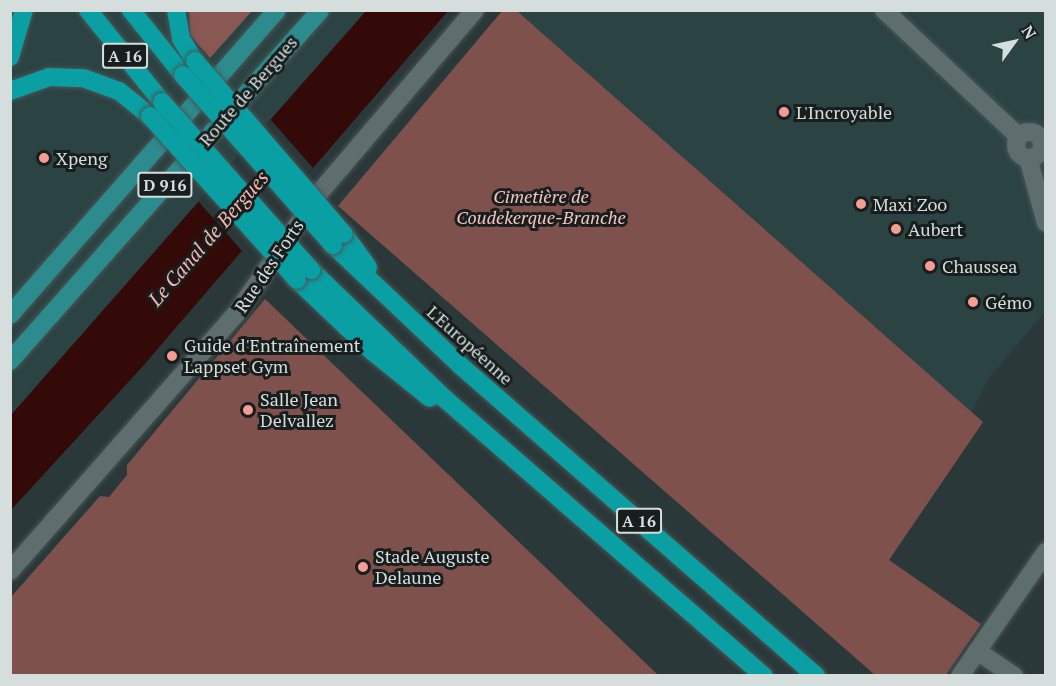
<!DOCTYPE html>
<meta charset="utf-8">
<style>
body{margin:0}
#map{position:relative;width:1056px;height:686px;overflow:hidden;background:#2b3839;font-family:"PT Serif",serif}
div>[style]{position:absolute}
.built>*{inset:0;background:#2c4343}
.green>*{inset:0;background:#7f514d}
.forest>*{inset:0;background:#8a5853}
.water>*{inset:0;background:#340a09}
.pier>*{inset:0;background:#2b3839}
.roads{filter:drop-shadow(0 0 2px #495555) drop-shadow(0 0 2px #495555)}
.minor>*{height:18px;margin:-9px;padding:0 9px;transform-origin:9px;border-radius:9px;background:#5e6d6d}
.minor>.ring{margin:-9px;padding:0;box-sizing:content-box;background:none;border:18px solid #5e6d6d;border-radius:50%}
.tertiary>*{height:18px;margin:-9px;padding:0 9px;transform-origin:9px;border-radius:9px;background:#5e6d6d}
.primary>*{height:18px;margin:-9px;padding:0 9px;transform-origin:9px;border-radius:9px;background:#2c8b8d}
.motorway>*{height:18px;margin:-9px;padding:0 9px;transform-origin:9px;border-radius:9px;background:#0a9fa3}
.bridges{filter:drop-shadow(0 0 2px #495555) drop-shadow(0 0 2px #495555)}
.motorway-bridge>*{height:18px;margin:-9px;padding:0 9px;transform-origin:9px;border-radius:9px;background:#0a9fa3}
.dots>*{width:16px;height:16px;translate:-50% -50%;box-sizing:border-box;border:3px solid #181e1e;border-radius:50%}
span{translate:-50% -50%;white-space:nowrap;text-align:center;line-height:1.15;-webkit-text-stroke:6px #181e1e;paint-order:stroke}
.shield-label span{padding:2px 4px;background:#181e1e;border:2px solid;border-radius:4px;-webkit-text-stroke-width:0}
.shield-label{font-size:16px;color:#d5dddd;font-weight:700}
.street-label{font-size:18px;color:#d5dddd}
.poi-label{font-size:18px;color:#d5dddd}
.left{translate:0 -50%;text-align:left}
.park-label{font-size:18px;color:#f8c5c0;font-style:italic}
.water-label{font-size:20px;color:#f7b5ad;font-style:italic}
.frame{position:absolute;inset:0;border:12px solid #d5dddd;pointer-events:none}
.north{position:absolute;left:984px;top:12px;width:60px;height:60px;-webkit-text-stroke:4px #181e1e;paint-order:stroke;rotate:57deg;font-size:16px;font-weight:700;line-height:24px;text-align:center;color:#d5dddd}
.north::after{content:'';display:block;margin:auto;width:21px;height:27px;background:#d5dddd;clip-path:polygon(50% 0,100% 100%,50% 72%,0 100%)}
</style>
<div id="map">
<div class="built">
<i style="clip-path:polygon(11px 11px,366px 11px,11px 415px)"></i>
<i style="clip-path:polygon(517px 11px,1045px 11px,1045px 312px,988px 379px,972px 412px)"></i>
</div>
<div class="green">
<i style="clip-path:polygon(502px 11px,517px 11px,983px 422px,889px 560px,981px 624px,946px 675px,875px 675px,338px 206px)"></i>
<i style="clip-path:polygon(265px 299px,658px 675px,11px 675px,11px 597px,100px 496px,109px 497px,127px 475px,127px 465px)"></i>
</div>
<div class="forest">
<i style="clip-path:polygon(189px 11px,189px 10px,252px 11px,210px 58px,190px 35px)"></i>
</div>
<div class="water">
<i style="clip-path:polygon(366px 11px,448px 11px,143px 366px,11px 510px,11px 415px)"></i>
</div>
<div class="pier">
<i style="clip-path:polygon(270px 119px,313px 168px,242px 251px,198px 201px)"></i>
</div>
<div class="roads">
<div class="minor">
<i style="left:884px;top:10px;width:184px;rotate:43.2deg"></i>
<i class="ring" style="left:1016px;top:132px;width:8px;height:8px"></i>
<i style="left:1028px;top:158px;width:67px;rotate:74.5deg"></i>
<i style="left:10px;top:571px;width:342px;rotate:-48.7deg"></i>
<i style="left:236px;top:314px;width:148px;rotate:-55.5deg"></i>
<i style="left:320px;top:192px;width:239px;rotate:-49.6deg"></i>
<i style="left:977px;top:651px;width:45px;rotate:34deg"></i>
</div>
<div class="tertiary">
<i style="left:960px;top:676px;width:151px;rotate:-55.3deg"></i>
</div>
<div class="primary">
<i style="left:10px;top:315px;width:405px;rotate:-48.8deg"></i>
<i style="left:10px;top:361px;width:468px;rotate:-48.5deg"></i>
</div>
<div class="motorway">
<i style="left:88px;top:10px;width:118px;rotate:51.2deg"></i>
<i style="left:131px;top:10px;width:83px;rotate:51.3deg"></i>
<i style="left:176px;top:10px;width:29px;rotate:80deg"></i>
<i style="left:181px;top:39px;width:26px;rotate:58deg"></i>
<i style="left:10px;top:57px;width:49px;rotate:-73.4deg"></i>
<i style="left:10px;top:91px;width:41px;rotate:-19.7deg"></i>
<i style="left:49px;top:77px;width:34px;rotate:2deg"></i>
<i style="left:83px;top:78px;width:38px;rotate:20deg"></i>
<i style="left:119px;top:91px;width:40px;rotate:39deg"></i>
<i style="left:344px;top:234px;width:41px;rotate:54deg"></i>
<i style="left:333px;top:245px;width:178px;rotate:43.4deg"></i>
<i style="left:462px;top:367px;width:470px;rotate:41.1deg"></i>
<i style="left:311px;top:270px;width:185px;rotate:43.9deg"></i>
<i style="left:444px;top:398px;width:424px;rotate:41deg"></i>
<i style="left:297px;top:280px;width:105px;rotate:43.5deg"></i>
<i style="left:373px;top:352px;width:73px;rotate:38.9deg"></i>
</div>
</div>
<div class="bridges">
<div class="motorway-bridge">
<i style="left:195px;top:61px;width:228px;rotate:49.3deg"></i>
<i style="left:183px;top:75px;width:227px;rotate:48.6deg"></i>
<i style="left:162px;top:102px;width:225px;rotate:48.4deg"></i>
<i style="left:150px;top:116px;width:220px;rotate:48.1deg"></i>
</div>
</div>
<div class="dots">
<i style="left:784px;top:112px;background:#f59c93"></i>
<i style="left:44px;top:158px;background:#f59c93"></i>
<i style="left:861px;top:204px;background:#f59c93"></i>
<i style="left:896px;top:229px;background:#f59c93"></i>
<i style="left:930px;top:266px;background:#f59c93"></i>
<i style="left:973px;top:302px;background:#f59c93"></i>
<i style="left:172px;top:356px;background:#f59c93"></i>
<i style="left:248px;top:410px;background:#f59c93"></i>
<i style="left:363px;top:567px;background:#f59c93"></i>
</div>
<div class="shield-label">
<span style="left:125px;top:56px">A 16</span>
<span style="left:165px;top:185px">D 916</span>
<span style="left:639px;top:521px">A 16</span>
</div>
<div class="street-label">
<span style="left:248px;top:91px;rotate:-49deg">Route de Bergues</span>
<span style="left:269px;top:266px;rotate:-56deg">Rue des Forts</span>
<span style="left:470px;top:345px;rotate:42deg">L'Européenne</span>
</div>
<div class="poi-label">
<span class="left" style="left:796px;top:112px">L'Incroyable</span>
<span class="left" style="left:56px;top:158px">Xpeng</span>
<span class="left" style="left:873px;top:204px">Maxi Zoo</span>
<span class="left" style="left:908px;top:229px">Aubert</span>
<span class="left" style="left:942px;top:266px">Chaussea</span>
<span class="left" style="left:985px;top:302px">Gémo</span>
<span class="left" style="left:184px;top:356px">Guide d'Entraînement<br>Lappset Gym</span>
<span class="left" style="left:260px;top:410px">Salle Jean<br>Delvallez</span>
<span class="left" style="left:375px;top:567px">Stade Auguste<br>Delaune</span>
</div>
<div class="park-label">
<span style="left:541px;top:207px">Cimetière de<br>Coudekerque-Branche</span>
</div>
<div class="water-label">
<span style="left:208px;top:238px;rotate:-49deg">Le Canal de Bergues</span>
</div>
<div class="frame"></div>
<div class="north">N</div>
</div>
